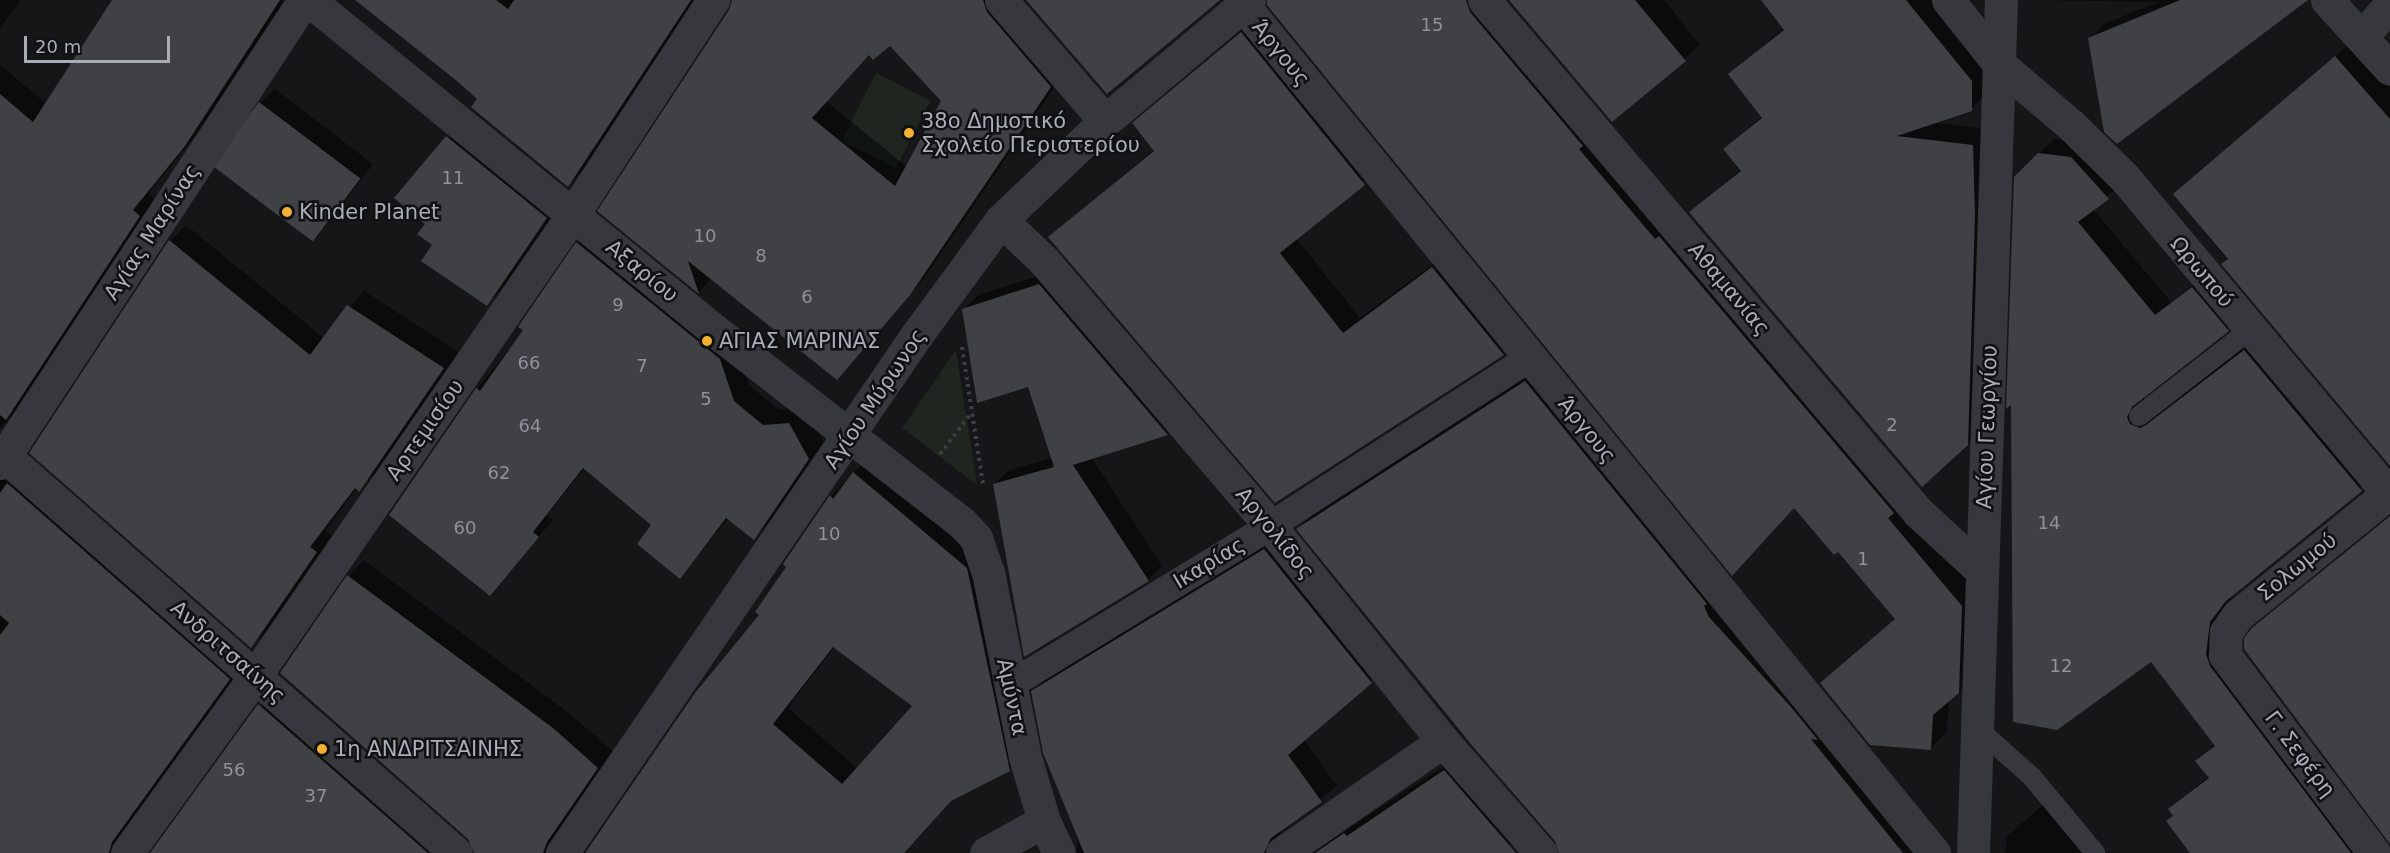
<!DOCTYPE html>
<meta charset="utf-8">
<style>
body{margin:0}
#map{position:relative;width:2390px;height:853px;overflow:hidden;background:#161618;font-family:"DejaVu Sans",sans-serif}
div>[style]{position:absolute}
.green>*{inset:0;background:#1e261f;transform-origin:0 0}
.shadow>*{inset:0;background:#0007}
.building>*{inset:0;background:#404145;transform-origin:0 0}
.path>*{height:4px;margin-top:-2px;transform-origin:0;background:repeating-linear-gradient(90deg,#3d3f44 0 3px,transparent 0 7.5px)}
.service>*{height:20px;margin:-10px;padding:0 10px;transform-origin:10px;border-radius:10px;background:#37383d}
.pedestrian>*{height:28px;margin:-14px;padding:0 14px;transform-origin:14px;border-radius:14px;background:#37383d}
.minor>*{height:33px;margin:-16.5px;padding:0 16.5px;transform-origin:16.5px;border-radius:16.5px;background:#37383d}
.tertiary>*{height:33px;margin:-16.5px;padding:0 16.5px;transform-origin:16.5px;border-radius:16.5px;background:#37383d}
.dots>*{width:16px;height:16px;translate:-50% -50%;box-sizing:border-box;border:3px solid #111113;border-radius:50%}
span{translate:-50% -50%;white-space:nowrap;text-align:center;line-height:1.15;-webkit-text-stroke:5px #111113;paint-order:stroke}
.number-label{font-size:18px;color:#8e929b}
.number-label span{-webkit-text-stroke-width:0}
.street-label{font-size:21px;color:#a8adb8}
.poi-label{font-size:21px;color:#a8adb8}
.left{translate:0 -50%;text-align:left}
.scale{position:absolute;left:24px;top:36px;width:146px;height:27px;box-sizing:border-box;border:3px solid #a8adb8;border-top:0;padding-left:8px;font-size:18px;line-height:21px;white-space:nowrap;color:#a8adb8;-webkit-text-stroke:4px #111113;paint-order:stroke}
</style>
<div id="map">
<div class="green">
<i style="left:876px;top:73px;width:61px;height:76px;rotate:27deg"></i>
<i style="clip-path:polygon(956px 350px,977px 485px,902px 428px)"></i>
</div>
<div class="shadow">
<i style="clip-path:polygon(0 0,21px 0,0 27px)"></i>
<i style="clip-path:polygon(114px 0,285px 0,201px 129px,148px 194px,155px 199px,12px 416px,0 428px,0 65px,47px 104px)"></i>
<i style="clip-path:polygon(357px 0,695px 0,584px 169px,568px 185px,458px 80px)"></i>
<i style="clip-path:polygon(evenodd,733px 0,1006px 0,1066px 70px,925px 277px,837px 378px,712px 278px,699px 292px,599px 211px,730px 11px,733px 0,890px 44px,943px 101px,907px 167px,826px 101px,870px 53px,890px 44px)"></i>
<i style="clip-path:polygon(1267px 0,1492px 0,1978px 590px,1975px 676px,1949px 700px,1946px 733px,1930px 749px,1822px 683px,1896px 618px,1838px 550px)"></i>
<i style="clip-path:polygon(1510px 0,1664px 0,1700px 45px,1684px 60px)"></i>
<i style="clip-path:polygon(1762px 0,1934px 0,1987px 64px,1987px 93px,1971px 109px,1931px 122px,1988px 129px,1983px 427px,1967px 444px,1691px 213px,1741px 169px,1725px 149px,1762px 116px,1730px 74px,1784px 28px)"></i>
<i style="clip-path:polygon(2031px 0,2306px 0,2090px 39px,2104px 24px,2158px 2px)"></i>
<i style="clip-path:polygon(1257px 17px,1380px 167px,1296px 238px,1360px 318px,1449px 252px,1519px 338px,1503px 354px,1275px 501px,1050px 237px,1155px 149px,1134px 123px)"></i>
<i style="clip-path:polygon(2350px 43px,2390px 85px,2390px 463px,2175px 195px)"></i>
<i style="clip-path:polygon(275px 89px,373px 164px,315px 240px,260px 103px)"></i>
<i style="clip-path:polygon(467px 118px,566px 198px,506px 284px,487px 304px,434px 245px,427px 224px,396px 197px)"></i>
<i style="clip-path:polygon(2054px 139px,2086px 143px,2122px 183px,2093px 209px,2171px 302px,2207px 274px,2242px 316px,2144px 395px,2144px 410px,2155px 414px,2162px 411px,2259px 336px,2375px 475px,2234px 593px,2221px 615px,2224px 651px,2380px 853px,2192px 853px,2168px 821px,2174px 815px,2170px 809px,2209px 776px,2197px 761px,2215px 744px,2151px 660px,2015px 177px)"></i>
<i style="clip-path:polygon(186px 225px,324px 338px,364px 291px,459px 352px,375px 474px,357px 488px,325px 531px,332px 536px,267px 631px,251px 646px,31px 452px,170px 241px)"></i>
<i style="clip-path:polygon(593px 228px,736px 343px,749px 385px,779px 410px,805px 408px,824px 442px,769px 522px,754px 538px,729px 518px,680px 577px,654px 524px,585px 468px,547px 515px,553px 520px,490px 594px,477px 389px,525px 330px,520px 327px,578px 243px)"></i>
<i style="clip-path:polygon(1054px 271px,1181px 420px,1167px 434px,1092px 458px,1162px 566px,1148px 580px,994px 484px,1009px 470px,1052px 458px,1029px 386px,964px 309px,978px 295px)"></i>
<i style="clip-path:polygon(1541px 367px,1931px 853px,1569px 853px,1298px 529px,1313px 514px)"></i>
<i style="clip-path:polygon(0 456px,245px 662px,134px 853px,0 853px)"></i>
<i style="clip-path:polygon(evenodd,870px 457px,982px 552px,1025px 753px,1009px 770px,953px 798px,903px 853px,584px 853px,696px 694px,761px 615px,788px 566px,785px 563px,831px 496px,870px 457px,835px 646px,914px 706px,858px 769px,788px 708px,835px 646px)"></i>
<i style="clip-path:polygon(2390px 515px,2390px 841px,2253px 629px)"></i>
<i style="clip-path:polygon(1280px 534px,1387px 667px,1304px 740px,1337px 786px,1283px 828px,1278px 838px,1291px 853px,1077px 853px,1078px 837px,1033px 692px,1048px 676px)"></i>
<i style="clip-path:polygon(364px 560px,569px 713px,613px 751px,568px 853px,474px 853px,470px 838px,282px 673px,349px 576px)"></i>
<i style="clip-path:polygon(275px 689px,466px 853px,150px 853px)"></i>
<i style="clip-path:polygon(1460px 756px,1525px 831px,1500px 853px,1310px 853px)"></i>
<i style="clip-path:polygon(2051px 798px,2063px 803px,2106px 853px,2005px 853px,2007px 836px)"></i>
</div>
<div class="building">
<i style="clip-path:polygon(112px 0,280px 0,185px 146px,133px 210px,140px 216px,6px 420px,0 415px,0 94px,33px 122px)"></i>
<i style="clip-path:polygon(355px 0,496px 0,508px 9px,514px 0,691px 0,568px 187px,471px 107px,477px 99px,457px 81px)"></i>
<i style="clip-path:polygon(evenodd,732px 0,983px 0,987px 12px,1051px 87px,910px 295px,837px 380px,688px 261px,699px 294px,597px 211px,729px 10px,732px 0,890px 46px,941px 101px,895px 186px,812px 118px,869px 55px,873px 60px,890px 46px)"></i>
<i style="clip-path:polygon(1026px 0,1220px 0,1107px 94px)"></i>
<i style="clip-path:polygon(1267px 0,1466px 0,1470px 12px,1583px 146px,1579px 149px,1655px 239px,1659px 236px,1894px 513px,1888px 518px,1962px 606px,1959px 693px,1933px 715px,1931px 750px,1870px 745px,1820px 683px,1895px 619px,1838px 552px,1834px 555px,1794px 508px,1732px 576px,1267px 5px)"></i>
<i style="clip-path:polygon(1509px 0,1635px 0,1686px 61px,1612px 122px)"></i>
<i style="clip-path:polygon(1761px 0,1906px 0,1972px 81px,1972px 111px,1897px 136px,1973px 145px,1975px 215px,1968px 445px,1922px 487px,1689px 212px,1741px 171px,1723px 149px,1762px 118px,1728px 74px,1784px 30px)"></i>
<i style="clip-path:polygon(2180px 0,2308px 0,2117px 144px,2104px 132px,2088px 38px)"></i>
<i style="clip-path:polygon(1241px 32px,1365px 185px,1280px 253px,1343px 333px,1432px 267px,1504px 355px,1275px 503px,1048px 237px,1154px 151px,1132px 123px)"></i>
<i style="clip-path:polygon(2335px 56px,2390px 119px,2390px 466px,2221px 264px,2228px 259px,2173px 194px)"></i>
<i style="left:259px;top:102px;width:127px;height:79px;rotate:37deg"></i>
<i style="clip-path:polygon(446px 136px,547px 218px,487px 306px,421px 261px,432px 245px,417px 234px,425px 224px,394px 198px)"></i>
<i style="clip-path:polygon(2038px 153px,2071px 157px,2109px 199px,2078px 222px,2155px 315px,2192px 287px,2229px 331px,2132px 407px,2127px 417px,2130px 424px,2140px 428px,2146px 425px,2244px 350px,2362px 491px,2226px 601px,2210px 622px,2206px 654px,2210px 666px,2351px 853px,2190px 853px,2166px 821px,2173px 816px,2168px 809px,2209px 778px,2195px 761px,2215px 746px,2151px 662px,2057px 730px,2013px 722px,2011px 405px,2006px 409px,2014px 177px)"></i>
<i style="clip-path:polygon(169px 240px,310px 355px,347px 305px,444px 368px,359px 492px,355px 488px,310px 547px,317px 552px,251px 648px,29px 453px)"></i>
<i style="clip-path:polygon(576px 242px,720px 359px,734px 401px,763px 425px,789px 423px,809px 459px,754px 540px,726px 518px,680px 579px,637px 544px,651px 525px,583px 468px,533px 532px,539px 537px,490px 596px,389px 515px,476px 388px,480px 391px,523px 330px,518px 327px)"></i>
<i style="clip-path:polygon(1039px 284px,1168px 435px,1073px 465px,1149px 581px,1024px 657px,993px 484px,1054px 467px,1028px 387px,977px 403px,962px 309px)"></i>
<i style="clip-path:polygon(1525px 381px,1707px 604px,1704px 606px,1709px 617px,1791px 707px,1818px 740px,1811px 739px,1903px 853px,1559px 853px,1555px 841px,1475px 749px,1296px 529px)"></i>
<i style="clip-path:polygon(evenodd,853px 472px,967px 568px,1010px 771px,951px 801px,904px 853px,585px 853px,695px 693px,759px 615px,755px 612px,786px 567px,783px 564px,830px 495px,833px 499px,853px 472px,833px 647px,912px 706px,842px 784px,773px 724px,833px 647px)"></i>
<i style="clip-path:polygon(7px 483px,230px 679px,112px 842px,109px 853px,0 853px,0 635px,9px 623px,0 615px,0 493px)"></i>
<i style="clip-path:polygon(2390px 516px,2390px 844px,2244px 649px,2244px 638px,2252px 628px)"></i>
<i style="clip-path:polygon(1264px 549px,1372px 683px,1288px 755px,1322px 802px,1271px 838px,1264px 853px,1084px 853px,1043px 753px,1031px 691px)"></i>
<i style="clip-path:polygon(347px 575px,553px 728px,598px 768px,547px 842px,543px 853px,474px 853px,468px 839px,280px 673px)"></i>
<i style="clip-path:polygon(258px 704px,428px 853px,150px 853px)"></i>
<i style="clip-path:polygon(1444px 770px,1516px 853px,1315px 853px,1344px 833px,1347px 836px)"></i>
</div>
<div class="path">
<i style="left:962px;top:347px;width:140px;rotate:81.3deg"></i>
<i style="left:2030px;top:437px;width:148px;rotate:44.7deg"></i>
<i style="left:2135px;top:541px;width:88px;rotate:52deg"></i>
<i style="left:940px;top:454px;width:53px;rotate:-52.7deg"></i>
</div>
<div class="service">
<i style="left:2139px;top:416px;width:142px;rotate:-37.8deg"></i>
<i style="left:1977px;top:728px;width:74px;rotate:41.7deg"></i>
<i style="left:2032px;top:777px;width:99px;rotate:50.3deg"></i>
</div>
<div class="pedestrian">
<i style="left:1010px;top:685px;width:305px;rotate:-31.4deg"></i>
<i style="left:1270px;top:526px;width:307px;rotate:-32.9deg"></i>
</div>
<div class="minor">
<i style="left:1001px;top:0;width:160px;rotate:49.3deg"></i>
<i style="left:1484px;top:0;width:671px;rotate:49.71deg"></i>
<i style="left:1918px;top:512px;width:87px;rotate:42.7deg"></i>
<i style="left:1948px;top:0;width:82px;rotate:51.4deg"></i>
<i style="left:1999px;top:64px;width:94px;rotate:40.3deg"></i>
<i style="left:2071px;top:125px;width:74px;rotate:44.5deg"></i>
<i style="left:2124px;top:177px;width:415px;rotate:50.1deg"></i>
<i style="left:2327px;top:0;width:93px;rotate:47.6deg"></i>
<i style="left:1243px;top:5px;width:1094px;rotate:50.82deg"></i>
<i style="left:2361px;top:37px;width:43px;rotate:-47.8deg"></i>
<i style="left:1001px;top:220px;width:59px;rotate:43.6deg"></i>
<i style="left:1044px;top:261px;width:348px;rotate:49.5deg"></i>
<i style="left:1270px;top:526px;width:276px;rotate:51.2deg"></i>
<i style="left:1443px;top:741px;width:149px;rotate:48.8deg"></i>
<i style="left:0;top:463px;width:554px;rotate:-56.71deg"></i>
<i style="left:127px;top:853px;width:218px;rotate:-54.1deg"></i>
<i style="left:255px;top:676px;width:561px;rotate:-55.46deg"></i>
<i style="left:573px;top:214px;width:256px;rotate:-56.8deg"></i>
<i style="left:562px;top:853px;width:627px;rotate:-55.6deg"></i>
<i style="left:916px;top:336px;width:144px;rotate:-53.8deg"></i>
<i style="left:1001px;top:220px;width:144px;rotate:-43.6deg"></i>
<i style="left:1105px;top:121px;width:188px;rotate:-40deg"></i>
<i style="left:986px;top:853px;width:66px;rotate:-28.9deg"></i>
<i style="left:1282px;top:853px;width:196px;rotate:-34.8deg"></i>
<i style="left:2374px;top:853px;width:248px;rotate:-127deg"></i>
<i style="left:2225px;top:655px;width:23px;rotate:-88deg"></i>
<i style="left:2226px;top:632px;width:21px;rotate:-55deg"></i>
<i style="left:2238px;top:615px;width:196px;rotate:-39deg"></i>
</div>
<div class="tertiary">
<i style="left:309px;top:0;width:522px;rotate:39.17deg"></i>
<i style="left:714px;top:330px;width:313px;rotate:37.9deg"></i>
<i style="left:961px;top:522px;width:22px;rotate:47deg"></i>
<i style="left:976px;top:538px;width:36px;rotate:71deg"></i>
<i style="left:988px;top:572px;width:189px;rotate:78.7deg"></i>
<i style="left:1025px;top:757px;width:67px;rotate:73.5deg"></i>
<i style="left:1044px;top:821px;width:35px;rotate:65deg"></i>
<i style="left:0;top:452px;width:607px;rotate:41.33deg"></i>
<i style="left:1973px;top:853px;width:853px;rotate:-88.12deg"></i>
</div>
<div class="dots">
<i style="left:909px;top:133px;background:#f2b134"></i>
<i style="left:287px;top:212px;background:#f2b134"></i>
<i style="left:707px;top:341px;background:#f2b134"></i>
<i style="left:322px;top:749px;background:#f2b134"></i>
</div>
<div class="number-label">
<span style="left:1432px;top:25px">15</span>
<span style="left:453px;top:178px">11</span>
<span style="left:705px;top:236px">10</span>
<span style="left:761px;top:256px">8</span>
<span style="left:807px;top:297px">6</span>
<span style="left:618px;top:305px">9</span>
<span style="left:529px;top:363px">66</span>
<span style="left:642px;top:366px">7</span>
<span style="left:706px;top:399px">5</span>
<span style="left:1892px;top:425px">2</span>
<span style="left:530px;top:426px">64</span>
<span style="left:499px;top:473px">62</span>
<span style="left:2049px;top:523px">14</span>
<span style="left:465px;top:528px">60</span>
<span style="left:829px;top:534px">10</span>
<span style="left:1863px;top:559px">1</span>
<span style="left:2061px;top:666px">12</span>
<span style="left:234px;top:770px">56</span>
<span style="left:316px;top:796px">37</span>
</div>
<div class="street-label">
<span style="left:1281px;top:53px;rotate:51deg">Άργους</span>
<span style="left:152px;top:232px;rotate:-57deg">Αγίας Μαρίνας</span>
<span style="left:642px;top:271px;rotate:39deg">Αξαρίου</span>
<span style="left:2202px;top:272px;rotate:50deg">Ωρωπού</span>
<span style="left:1729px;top:289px;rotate:50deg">Αθαμανίας</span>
<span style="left:875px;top:399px;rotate:-56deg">Αγίου Μύρωνος</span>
<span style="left:1987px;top:427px;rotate:-88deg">Αγίου Γεωργίου</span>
<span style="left:425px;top:430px;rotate:-55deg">Αρτεμισίου</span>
<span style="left:1587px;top:430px;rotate:51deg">Άργους</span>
<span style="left:1275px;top:533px;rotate:51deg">Αργολίδος</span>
<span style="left:1209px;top:563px;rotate:-31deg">Ικαρίας</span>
<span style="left:2297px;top:567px;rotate:-39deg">Σολωμού</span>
<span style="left:228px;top:652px;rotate:41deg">Ανδριτσαίνης</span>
<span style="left:1012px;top:697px;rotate:78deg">Αμύντα</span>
<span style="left:2300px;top:754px;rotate:53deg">Γ. Σεφέρη</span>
</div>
<div class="poi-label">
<span class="left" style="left:921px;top:133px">38ο Δημοτικό<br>Σχολείο Περιστερίου</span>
<span class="left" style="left:299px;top:212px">Kinder Planet</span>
<span class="left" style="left:719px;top:341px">ΑΓΙΑΣ ΜΑΡΙΝΑΣ</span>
<span class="left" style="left:334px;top:749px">1η ΑΝΔΡΙΤΣΑΙΝΗΣ</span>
</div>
<div class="scale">20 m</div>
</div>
